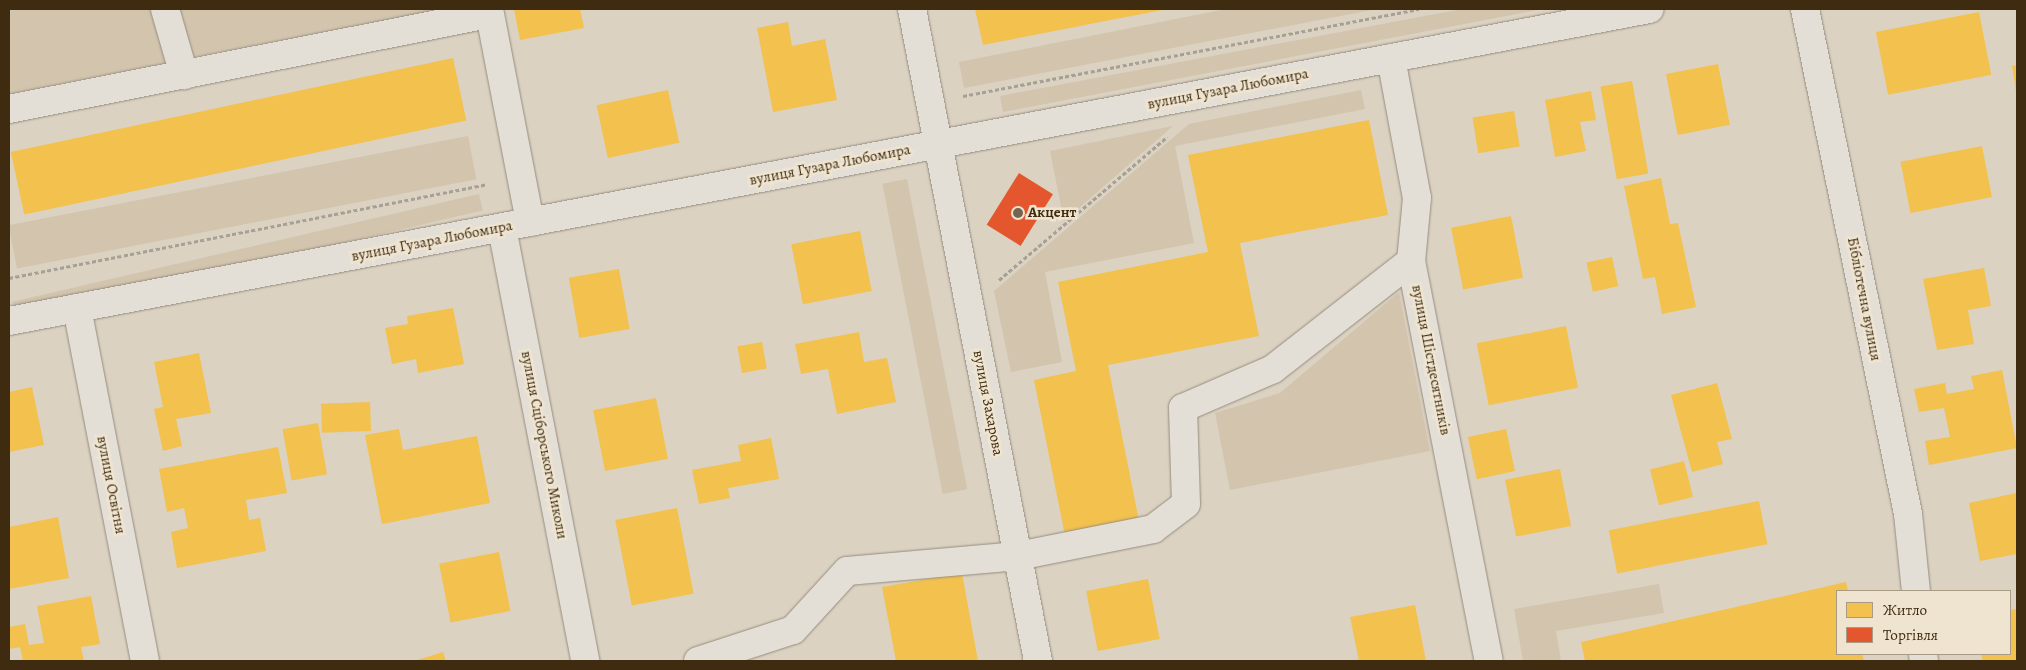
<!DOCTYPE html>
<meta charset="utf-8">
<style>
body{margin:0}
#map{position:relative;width:2026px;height:670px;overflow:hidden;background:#dcd2c2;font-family:Alegreya,serif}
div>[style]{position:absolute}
.green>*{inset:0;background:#d2c4ad;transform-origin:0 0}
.homes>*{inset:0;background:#f2c14e;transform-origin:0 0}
.shops>*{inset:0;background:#e4572e;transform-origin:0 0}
.path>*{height:3px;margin-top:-1.5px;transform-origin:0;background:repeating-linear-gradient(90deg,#a6a097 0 4px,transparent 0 6.5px)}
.roads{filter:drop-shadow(0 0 1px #948c7f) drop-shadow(0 0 1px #948c7f)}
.minor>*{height:28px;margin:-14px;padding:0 14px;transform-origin:14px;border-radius:14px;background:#e4dfd6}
.dots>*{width:14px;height:14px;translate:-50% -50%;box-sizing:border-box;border:2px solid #efe4d0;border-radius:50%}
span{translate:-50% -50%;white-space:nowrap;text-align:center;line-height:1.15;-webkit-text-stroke:5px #efe4d0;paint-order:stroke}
.street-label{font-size:15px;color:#3e2b10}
.poi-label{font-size:15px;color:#3e2b10;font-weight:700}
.left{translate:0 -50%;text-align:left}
.frame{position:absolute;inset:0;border:10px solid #3e2b10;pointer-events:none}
.legend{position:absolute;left:1836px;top:590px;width:175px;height:65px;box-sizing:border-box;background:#efe4d0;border:1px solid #a89a83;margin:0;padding:6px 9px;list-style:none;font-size:15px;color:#3e2b10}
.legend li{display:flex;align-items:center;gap:10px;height:25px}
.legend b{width:25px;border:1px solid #a89a83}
</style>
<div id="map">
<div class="green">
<i style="clip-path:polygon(9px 9px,152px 9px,167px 63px,9px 94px)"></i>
<i style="clip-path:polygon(180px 9px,442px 9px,194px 57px)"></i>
<i style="clip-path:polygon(1226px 9px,1377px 9px,964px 88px,959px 62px)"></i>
<i style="clip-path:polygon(1462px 9px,1543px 9px,1003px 112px,1000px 96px)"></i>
<i style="clip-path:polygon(1361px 90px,1365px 109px,1175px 146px,1194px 243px,1045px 272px,1062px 362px,1011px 372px,994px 291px,1189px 124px)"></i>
<i style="clip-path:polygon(1173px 126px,1064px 221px,1050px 151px)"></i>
<i style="left:468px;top:136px;width:44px;height:468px;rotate:79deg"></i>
<i style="left:907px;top:179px;width:316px;height:25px;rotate:79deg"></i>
<i style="left:479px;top:194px;width:17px;height:479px;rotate:77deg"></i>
<i style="clip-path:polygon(1399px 292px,1430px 451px,1230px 490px,1215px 413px,1280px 393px)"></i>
<i style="clip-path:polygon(1659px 584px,1664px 613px,1556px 631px,1561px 661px,1523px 661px,1514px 609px)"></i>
</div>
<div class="homes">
<i style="clip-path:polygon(514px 9px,580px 9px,584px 28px,520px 40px)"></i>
<i style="clip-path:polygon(975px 9px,1162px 9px,1162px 10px,983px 45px)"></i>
<i style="left:1979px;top:12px;width:64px;height:105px;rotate:79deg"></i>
<i style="clip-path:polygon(788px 22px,792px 46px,825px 39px,837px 100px,773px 112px,757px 28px)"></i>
<i style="left:453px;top:58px;width:64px;height:452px;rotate:78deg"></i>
<i style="left:1718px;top:64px;width:62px;height:53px;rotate:79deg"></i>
<i style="clip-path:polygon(2017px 65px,2017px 91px,2016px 91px,2012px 66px)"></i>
<i style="left:1632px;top:81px;width:94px;height:32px;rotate:80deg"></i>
<i style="left:668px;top:90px;width:54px;height:73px;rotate:78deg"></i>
<i style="clip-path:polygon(1591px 91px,1596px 120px,1580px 122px,1586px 151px,1555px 157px,1545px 100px)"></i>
<i style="left:1514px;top:111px;width:36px;height:42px;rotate:81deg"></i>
<i style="clip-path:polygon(1369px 120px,1388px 215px,1240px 243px,1259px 336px,1108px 365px,1139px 521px,1065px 536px,1034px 380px,1076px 371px,1058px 282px,1208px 252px,1188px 155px)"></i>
<i style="left:1982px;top:146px;width:52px;height:83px;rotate:79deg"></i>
<i style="clip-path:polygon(1661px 178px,1670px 224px,1678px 223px,1696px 307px,1662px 314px,1655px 277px,1643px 279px,1624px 186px)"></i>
<i style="left:1511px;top:216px;width:63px;height:61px;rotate:79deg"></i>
<i style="left:860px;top:231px;width:61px;height:70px;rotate:79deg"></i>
<i style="left:1612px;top:257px;width:30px;height:26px;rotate:78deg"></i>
<i style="clip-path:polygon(1984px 268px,1991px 306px,1968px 310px,1974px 344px,1937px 350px,1923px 279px)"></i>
<i style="left:619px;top:269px;width:61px;height:51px;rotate:80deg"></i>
<i style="clip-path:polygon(453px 308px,464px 364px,418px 373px,416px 359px,392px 364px,385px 328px,408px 324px,407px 316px)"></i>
<i style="left:1566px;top:326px;width:63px;height:91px;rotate:79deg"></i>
<i style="clip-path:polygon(859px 332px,864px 362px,887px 358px,896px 402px,837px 414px,828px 369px,801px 374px,795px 344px)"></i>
<i style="left:762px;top:342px;width:27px;height:25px;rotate:80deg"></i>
<i style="clip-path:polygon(199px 353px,211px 413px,176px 419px,182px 446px,163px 451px,154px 409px,163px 407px,154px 362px)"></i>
<i style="clip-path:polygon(2002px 370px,2017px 448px,1929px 465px,1925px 441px,1950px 437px,1944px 408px,1919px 412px,1914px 389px,1945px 383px,1947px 394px,1974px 389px,1971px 376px)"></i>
<i style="clip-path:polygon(1717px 383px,1732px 439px,1717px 442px,1723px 464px,1692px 472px,1671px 395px)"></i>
<i style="clip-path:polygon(32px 387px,44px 445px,9px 452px,9px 392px)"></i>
<i style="left:656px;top:398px;width:62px;height:64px;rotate:79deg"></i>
<i style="left:370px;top:402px;width:29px;height:49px;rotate:88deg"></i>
<i style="left:318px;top:423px;width:52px;height:36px;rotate:80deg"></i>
<i style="clip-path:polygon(399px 429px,403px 450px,477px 436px,490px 503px,382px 524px,365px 435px)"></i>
<i style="left:1506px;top:429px;width:43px;height:39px;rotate:78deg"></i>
<i style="clip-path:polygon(771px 438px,779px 479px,728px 488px,730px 498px,699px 504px,692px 470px,741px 461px,738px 445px)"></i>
<i style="clip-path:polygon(278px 447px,287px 493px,246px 500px,249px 520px,260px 518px,266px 551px,177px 568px,171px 532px,188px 528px,184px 508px,167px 512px,159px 469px)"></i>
<i style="left:1684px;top:461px;width:37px;height:35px;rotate:76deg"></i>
<i style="left:1560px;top:469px;width:58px;height:56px;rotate:79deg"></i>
<i style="clip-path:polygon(2017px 493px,2017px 554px,1980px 561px,1969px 503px)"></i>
<i style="left:1759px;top:501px;width:44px;height:153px;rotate:79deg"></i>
<i style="left:677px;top:508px;width:87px;height:63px;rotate:79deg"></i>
<i style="clip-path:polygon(58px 517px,69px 578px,9px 589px,9px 527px)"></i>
<i style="left:499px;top:552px;width:60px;height:61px;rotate:79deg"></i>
<i style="clip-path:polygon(962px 573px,978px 661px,896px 661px,882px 587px)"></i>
<i style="left:1148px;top:579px;width:61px;height:63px;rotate:79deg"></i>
<i style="clip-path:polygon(1846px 582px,1848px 591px,1837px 591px,1837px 654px,1862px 654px,1864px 661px,1585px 661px,1581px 642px)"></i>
<i style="clip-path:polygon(91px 596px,100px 644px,81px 647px,84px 661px,23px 661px,20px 647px,9px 649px,9px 627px,25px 624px,29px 645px,44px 643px,37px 606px)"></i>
<i style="clip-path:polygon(1415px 605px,1426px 661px,1359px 661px,1350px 617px)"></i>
<i style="clip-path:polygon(2017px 609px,2017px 661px,1983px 661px,1981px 654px,2010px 654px,2010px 610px)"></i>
<i style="clip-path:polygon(443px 652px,446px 661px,414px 661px)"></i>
</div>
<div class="shops">
<i style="left:1019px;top:173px;width:40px;height:61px;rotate:32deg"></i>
</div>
<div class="path">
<i style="left:963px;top:96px;width:464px;rotate:-10.8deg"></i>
<i style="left:9px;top:278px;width:487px;rotate:-11.1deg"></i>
<i style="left:999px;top:280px;width:221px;rotate:-40.4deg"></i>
</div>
<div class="roads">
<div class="minor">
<i style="left:165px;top:9px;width:69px;rotate:73.9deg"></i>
<i style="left:489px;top:9px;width:217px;rotate:79.1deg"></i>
<i style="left:912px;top:9px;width:664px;rotate:79.06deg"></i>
<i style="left:1805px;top:9px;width:515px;rotate:78.47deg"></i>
<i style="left:1908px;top:514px;width:77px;rotate:84.1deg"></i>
<i style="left:1391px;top:58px;width:142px;rotate:79.5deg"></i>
<i style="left:1417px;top:198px;width:63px;rotate:95.4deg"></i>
<i style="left:1411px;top:261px;width:408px;rotate:79deg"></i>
<i style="left:9px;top:109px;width:490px;rotate:-11.2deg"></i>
<i style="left:502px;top:228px;width:441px;rotate:79.1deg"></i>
<i style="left:77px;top:308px;width:359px;rotate:79.1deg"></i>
<i style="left:9px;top:321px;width:1670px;rotate:-10.77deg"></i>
<i style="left:1923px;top:654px;width:7px;rotate:82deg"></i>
<i style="left:698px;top:661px;width:100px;rotate:-18.1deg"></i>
<i style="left:793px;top:630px;width:80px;rotate:-47.5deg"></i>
<i style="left:847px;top:571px;width:172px;rotate:-5deg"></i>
<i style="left:1018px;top:556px;width:138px;rotate:-11.3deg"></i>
<i style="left:1153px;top:529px;width:41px;rotate:-37.1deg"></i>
<i style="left:1186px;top:504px;width:96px;rotate:-91.8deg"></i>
<i style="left:1183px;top:408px;width:98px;rotate:-23.4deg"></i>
<i style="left:1273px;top:369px;width:175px;rotate:-38deg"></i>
</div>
</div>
<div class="dots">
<i style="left:1018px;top:213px;background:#75654e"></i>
</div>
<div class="street-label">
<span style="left:1228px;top:89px;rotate:-11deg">вулиця Гузара Любомира</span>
<span style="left:830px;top:165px;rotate:-11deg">вулиця Гузара Любомира</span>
<span style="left:432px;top:241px;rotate:-11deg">вулиця Гузара Любомира</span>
<span style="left:1864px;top:299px;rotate:79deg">Бібліотечна вулиця</span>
<span style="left:1431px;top:360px;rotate:79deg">вулиця Шістдесятників</span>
<span style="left:988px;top:403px;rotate:79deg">вулиця Захарова</span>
<span style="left:544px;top:445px;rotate:79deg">вулиця Сціборського Миколи</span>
<span style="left:111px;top:485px;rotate:79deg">вулиця Освітня</span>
</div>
<div class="poi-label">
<span class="left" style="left:1028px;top:213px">Акцент</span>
</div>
<div class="frame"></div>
<ul class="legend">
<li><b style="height:14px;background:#f2c14e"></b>Житло</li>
<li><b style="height:14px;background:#e4572e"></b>Торгівля</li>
</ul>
</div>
